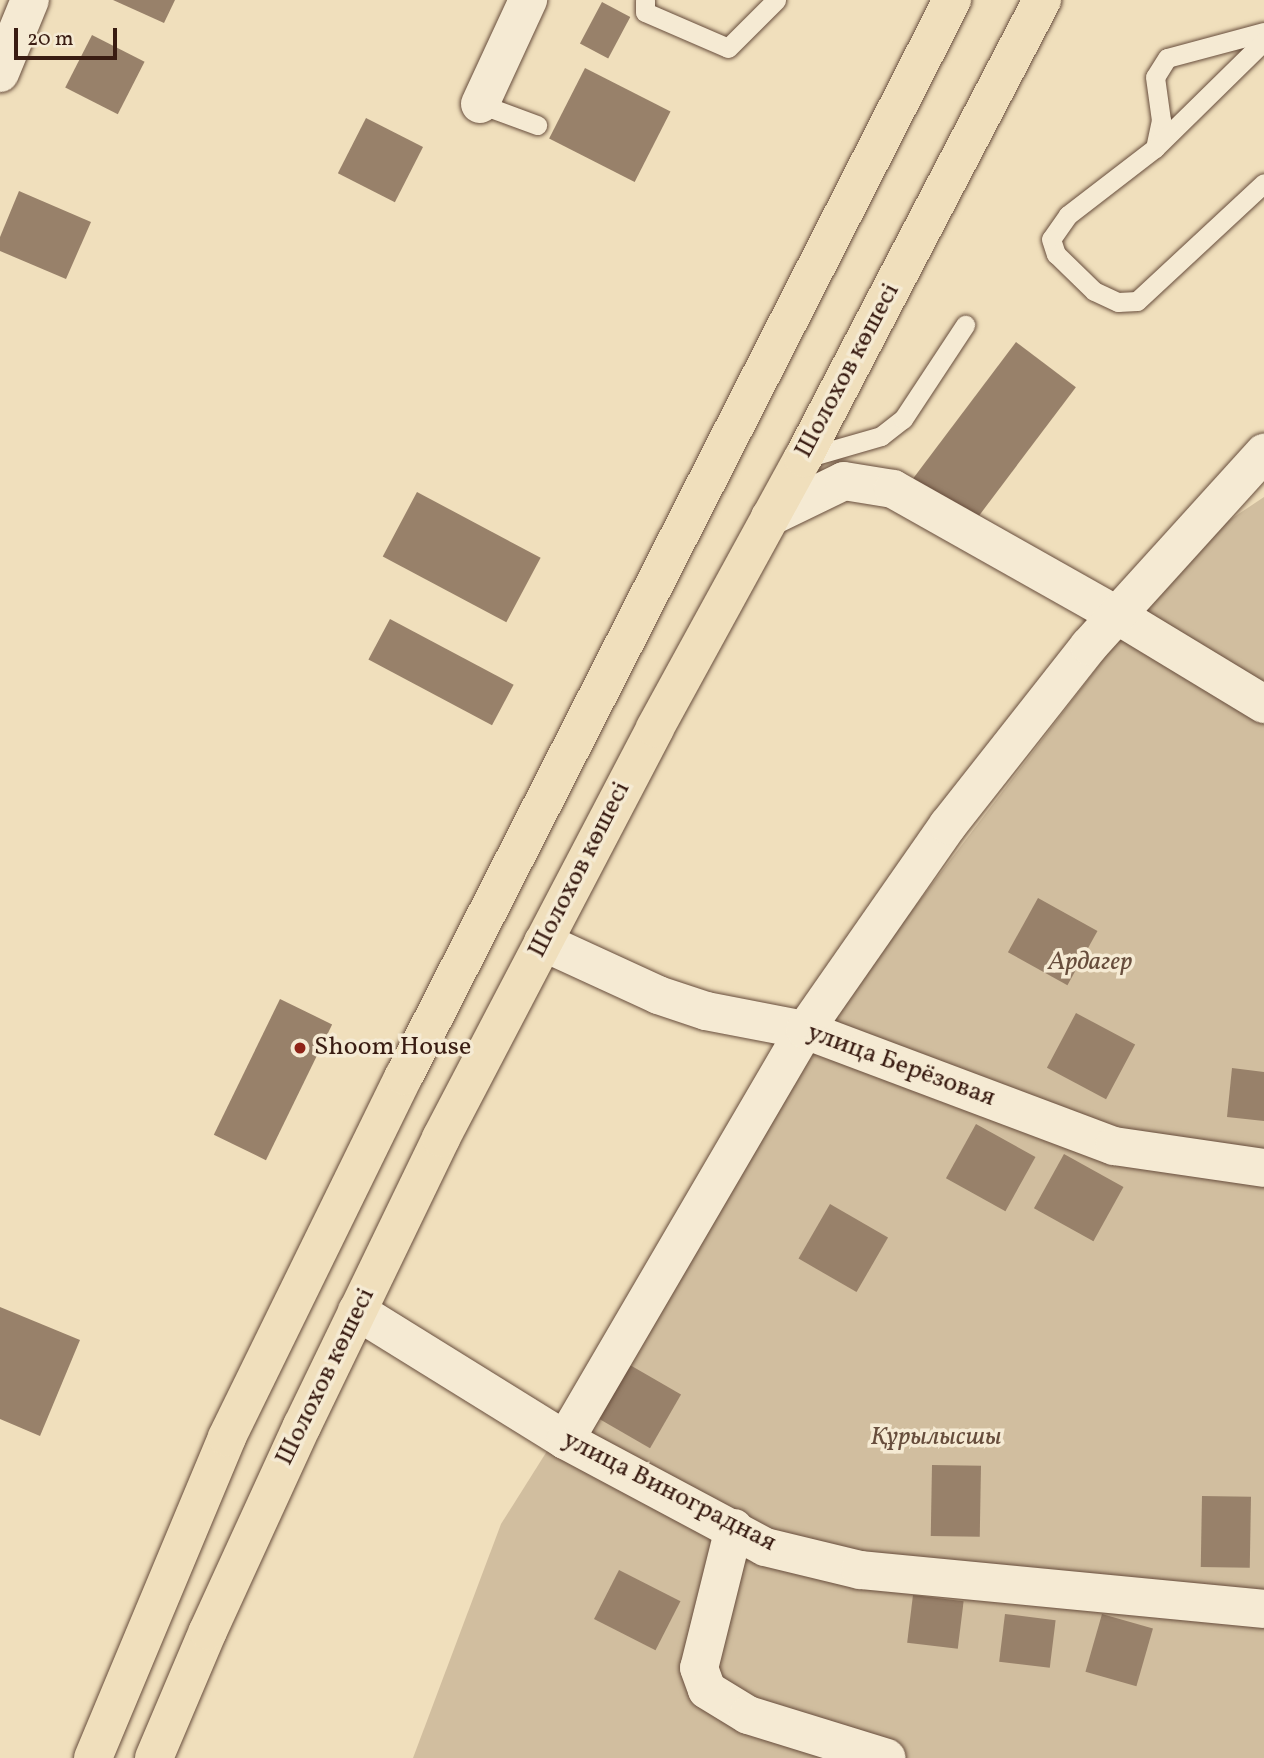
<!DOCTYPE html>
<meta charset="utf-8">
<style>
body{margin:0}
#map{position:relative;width:1264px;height:1758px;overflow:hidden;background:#f0dfbc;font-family:Vollkorn,serif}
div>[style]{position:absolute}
.green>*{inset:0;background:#d1be9f}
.building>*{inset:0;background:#98816a;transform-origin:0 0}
.roads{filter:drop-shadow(0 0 2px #674d3c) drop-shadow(0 0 2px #674d3c)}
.lane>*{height:19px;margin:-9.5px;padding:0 9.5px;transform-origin:9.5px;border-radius:9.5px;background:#f5ead3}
.street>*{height:38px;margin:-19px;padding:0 19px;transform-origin:19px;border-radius:19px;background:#f5ead3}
.highway>*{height:38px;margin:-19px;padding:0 19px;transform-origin:19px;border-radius:19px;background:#f0dfbc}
.dots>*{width:19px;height:19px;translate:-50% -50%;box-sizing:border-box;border:4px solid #f5ead3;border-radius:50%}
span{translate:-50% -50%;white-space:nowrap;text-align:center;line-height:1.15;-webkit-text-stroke:7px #f5ead3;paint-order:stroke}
.street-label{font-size:26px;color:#391c12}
.park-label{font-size:26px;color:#674d3c;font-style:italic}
.poi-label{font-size:26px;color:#391c12}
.left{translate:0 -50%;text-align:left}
.scale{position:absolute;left:14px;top:28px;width:103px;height:32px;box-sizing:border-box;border:4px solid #391c12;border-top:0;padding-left:9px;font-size:21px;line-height:24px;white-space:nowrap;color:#391c12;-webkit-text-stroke:5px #f5ead3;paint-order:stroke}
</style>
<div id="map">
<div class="green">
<i style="clip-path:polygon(1264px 497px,1264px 1758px,413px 1758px,501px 1524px,772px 1094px,1189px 547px)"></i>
</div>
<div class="building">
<i style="clip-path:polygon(113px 0,175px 0,164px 23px)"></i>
<i style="left:602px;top:2px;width:32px;height:47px;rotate:28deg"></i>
<i style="left:92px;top:35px;width:59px;height:59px;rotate:27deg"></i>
<i style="left:585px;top:68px;width:96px;height:79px;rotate:27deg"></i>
<i style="left:366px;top:118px;width:64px;height:62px;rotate:27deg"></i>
<i style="clip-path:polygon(19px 191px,91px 222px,66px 279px,0 251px,0 237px)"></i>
<i style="left:1016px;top:342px;width:75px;height:171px;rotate:37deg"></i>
<i style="left:417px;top:492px;width:140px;height:73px;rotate:28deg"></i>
<i style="left:390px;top:619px;width:140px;height:46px;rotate:28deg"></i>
<i style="left:1038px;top:898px;width:68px;height:62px;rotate:29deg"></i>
<i style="left:280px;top:999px;width:58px;height:151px;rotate:26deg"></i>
<i style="left:1076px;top:1013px;width:67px;height:62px;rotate:28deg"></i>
<i style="clip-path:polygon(1232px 1068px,1264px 1072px,1264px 1121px,1227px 1117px)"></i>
<i style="left:976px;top:1124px;width:68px;height:62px;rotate:29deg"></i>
<i style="left:1064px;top:1154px;width:68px;height:62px;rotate:29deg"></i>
<i style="left:830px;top:1204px;width:67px;height:63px;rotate:30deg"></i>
<i style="clip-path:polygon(0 1307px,80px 1340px,40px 1436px,0 1419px)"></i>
<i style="left:623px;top:1361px;width:67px;height:62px;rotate:30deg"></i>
<i style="left:932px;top:1465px;width:49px;height:71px;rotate:1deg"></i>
<i style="left:1202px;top:1496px;width:49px;height:71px;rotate:1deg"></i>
<i style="left:619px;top:1570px;width:69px;height:55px;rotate:27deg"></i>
<i style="left:913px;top:1595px;width:51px;height:48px;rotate:7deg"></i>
<i style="left:1005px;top:1614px;width:51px;height:48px;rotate:7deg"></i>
<i style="left:1102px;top:1614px;width:53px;height:60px;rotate:16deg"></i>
</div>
<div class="roads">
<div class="lane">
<i style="left:645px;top:0;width:12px;rotate:90deg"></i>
<i style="left:645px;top:12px;width:90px;rotate:23.4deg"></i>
<i style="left:728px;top:48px;width:68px;rotate:-45deg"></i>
<i style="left:1264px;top:32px;width:100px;rotate:165deg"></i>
<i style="left:1167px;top:58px;width:22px;rotate:122deg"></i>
<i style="left:1155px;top:77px;width:43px;rotate:82.1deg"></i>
<i style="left:1161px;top:120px;width:29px;rotate:102deg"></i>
<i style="left:1155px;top:148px;width:110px;rotate:142.4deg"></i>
<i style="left:1068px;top:215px;width:29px;rotate:125deg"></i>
<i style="left:1051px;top:239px;width:16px;rotate:72deg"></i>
<i style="left:1056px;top:254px;width:53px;rotate:44.2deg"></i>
<i style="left:1094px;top:291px;width:26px;rotate:25deg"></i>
<i style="left:1118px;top:302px;width:19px;rotate:-3deg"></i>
<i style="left:1137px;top:301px;width:173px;rotate:-42.9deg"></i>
<i style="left:480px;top:104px;width:61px;rotate:20.2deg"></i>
<i style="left:1156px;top:147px;width:151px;rotate:-44.5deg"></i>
<i style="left:805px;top:458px;width:79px;rotate:-16.1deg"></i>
<i style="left:881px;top:436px;width:28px;rotate:-38deg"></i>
<i style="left:903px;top:419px;width:113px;rotate:-56.6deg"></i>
</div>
<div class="street">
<i style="left:0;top:73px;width:79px;rotate:-67.7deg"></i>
<i style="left:480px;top:104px;width:115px;rotate:-65.2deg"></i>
<i style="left:770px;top:517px;width:82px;rotate:-25.9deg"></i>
<i style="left:844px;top:481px;width:50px;rotate:9.3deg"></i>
<i style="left:893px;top:489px;width:257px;rotate:29.4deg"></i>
<i style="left:1117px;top:615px;width:172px;rotate:31.2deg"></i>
<i style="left:543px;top:942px;width:127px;rotate:24.7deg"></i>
<i style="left:658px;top:995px;width:51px;rotate:18.4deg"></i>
<i style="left:706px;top:1011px;width:101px;rotate:10.9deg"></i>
<i style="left:805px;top:1030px;width:330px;rotate:20.6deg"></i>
<i style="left:1114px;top:1146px;width:152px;rotate:8.3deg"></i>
<i style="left:357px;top:1311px;width:245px;rotate:31.8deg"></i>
<i style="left:565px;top:1440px;width:227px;rotate:28.1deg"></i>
<i style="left:765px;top:1547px;width:98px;rotate:13.6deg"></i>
<i style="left:860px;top:1570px;width:406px;rotate:5.5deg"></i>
<i style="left:565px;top:1440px;width:475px;rotate:-59.7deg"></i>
<i style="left:805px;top:1030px;width:250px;rotate:-55.1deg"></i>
<i style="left:948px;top:825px;width:228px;rotate:-51.8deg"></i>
<i style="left:1089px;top:646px;width:261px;rotate:-47.8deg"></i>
<i style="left:734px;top:1528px;width:144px;rotate:104deg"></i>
<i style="left:699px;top:1668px;width:23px;rotate:70deg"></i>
<i style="left:707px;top:1690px;width:48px;rotate:31.4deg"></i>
<i style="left:748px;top:1715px;width:145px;rotate:17.2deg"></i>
</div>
<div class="highway">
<i style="left:93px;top:1758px;width:348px;rotate:-67.3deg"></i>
<i style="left:227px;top:1437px;width:402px;rotate:-63.9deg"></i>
<i style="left:404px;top:1076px;width:1208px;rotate:-63.01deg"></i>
<i style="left:154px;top:1758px;width:138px;rotate:-67deg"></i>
<i style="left:208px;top:1631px;width:226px;rotate:-65.4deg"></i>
<i style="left:302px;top:1426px;width:320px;rotate:-64.2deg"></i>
<i style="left:441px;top:1138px;width:462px;rotate:-62.4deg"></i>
<i style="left:655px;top:728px;width:308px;rotate:-61.3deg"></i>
<i style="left:803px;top:458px;width:517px;rotate:-62.44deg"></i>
</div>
</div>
<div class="dots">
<i style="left:300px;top:1048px;background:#8f2418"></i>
</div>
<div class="street-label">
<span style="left:848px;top:371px;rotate:-62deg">Шолохов көшесі</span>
<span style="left:580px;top:870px;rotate:-63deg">Шолохов көшесі</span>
<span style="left:901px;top:1066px;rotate:20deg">улица Берёзовая</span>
<span style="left:326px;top:1377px;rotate:-64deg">Шолохов көшесі</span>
<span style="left:669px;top:1492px;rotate:27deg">улица Виноградная</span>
</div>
<div class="park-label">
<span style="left:1090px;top:963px">Ардагер</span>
<span style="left:936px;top:1438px">Құрылысшы</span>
</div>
<div class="poi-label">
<span class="left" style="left:314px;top:1048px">Shoom House</span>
</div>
<div class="scale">20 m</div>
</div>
